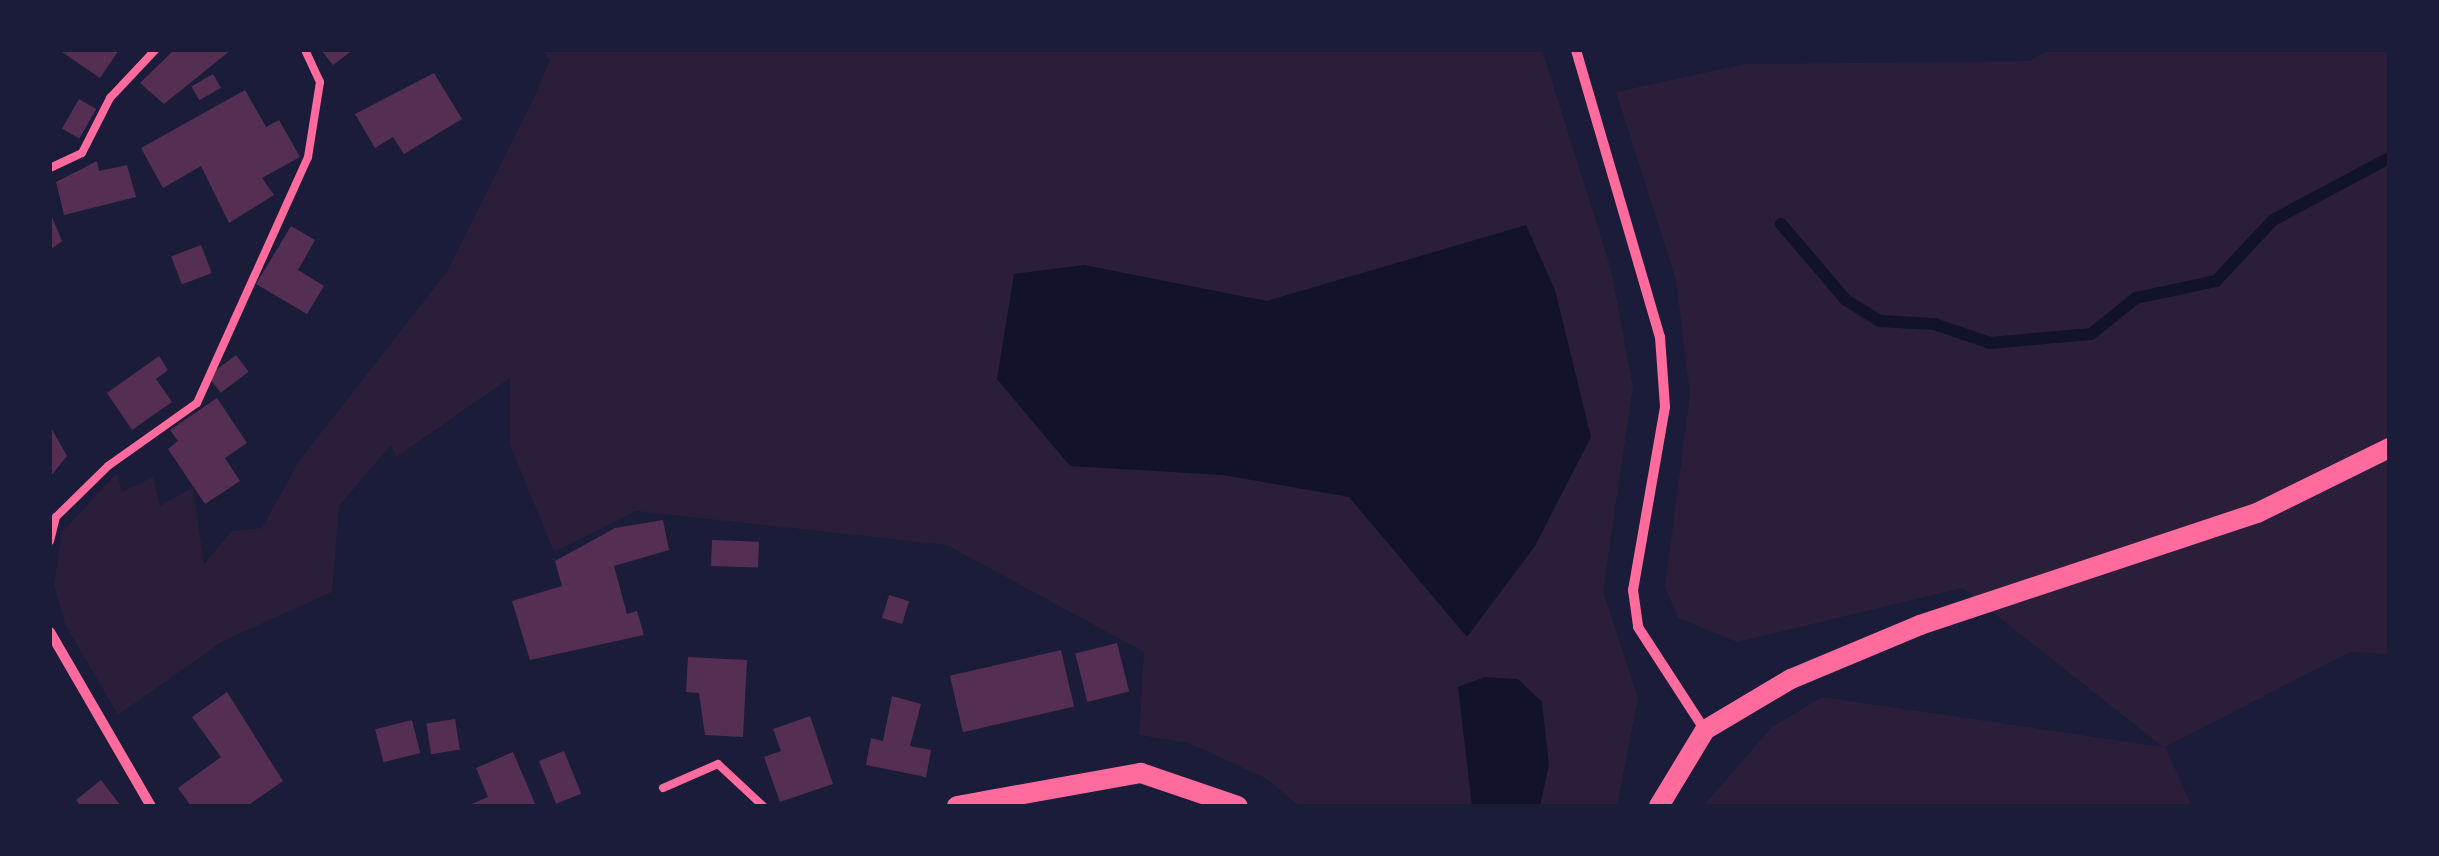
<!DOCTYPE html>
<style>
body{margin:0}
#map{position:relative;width:2439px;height:856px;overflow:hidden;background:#1b1b3a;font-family:"IBM Plex Sans",sans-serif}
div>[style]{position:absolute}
.green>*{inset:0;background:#2a1e3b}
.water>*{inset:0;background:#12122b}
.stream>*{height:12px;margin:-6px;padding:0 6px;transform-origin:6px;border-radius:6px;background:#12122b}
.building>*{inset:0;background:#542f53;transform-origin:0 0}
.service>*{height:8px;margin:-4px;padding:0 4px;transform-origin:4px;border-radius:4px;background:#ff6b9d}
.minor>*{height:10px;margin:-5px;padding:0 5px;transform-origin:5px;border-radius:5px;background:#ff6b9d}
.secondary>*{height:20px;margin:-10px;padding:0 10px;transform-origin:10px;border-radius:10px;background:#ff6b9d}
span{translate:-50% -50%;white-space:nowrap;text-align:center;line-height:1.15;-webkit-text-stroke:10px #1b1b3a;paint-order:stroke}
.frame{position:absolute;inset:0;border:52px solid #1b1b3a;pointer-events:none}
</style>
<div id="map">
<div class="green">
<i style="clip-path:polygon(541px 50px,1542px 50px,1611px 269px,1633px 387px,1603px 591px,1638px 698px,1617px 806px,1299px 806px,1267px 779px,1189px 743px,1139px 735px,1144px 652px,947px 545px,636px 511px,554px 552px,510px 445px,510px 378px,396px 457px,391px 445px,339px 506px,332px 592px,223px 641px,118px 715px,65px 624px,54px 584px,62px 532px,117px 473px,122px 492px,153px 477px,160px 506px,193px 487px,204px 564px,232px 531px,262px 528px,299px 461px,446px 273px,538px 89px,550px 60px)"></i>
<i style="clip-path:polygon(2049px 50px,2389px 50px,2389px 654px,2350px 652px,2165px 747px,2192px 806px,1703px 806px,1772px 727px,1822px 697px,2163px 747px,1962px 588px,1737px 642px,1678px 618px,1665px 587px,1690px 394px,1676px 280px,1616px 92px,1745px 64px,2029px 61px)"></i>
</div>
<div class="water">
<i style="clip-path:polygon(1526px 225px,1555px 290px,1591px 437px,1535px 546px,1467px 637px,1349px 497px,1223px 475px,1070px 466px,997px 379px,1014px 274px,1084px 265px,1267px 301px)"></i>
<i style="clip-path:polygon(1485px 677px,1518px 679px,1542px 702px,1549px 765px,1540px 806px,1472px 806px,1458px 687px)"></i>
</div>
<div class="stream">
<i style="left:1781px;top:224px;width:100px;rotate:49.5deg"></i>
<i style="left:1846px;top:300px;width:40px;rotate:32deg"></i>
<i style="left:1880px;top:321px;width:54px;rotate:3.2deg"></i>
<i style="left:1934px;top:324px;width:59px;rotate:18.7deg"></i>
<i style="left:1990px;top:343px;width:101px;rotate:-5.1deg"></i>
<i style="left:2091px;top:334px;width:58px;rotate:-38.7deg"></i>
<i style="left:2136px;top:298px;width:82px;rotate:-12deg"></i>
<i style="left:2216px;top:281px;width:83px;rotate:-46.9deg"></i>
<i style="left:2273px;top:220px;width:132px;rotate:-28.1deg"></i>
</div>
<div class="building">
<i style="clip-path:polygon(59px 50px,119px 50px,100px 78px)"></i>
<i style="clip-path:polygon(174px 50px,231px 50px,164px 104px,140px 83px)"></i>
<i style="clip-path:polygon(321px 50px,353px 50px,333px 65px)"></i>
<i style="clip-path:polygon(434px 73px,462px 119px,404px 154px,393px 137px,375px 148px,355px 114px)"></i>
<i style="left:213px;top:74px;width:16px;height:25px;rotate:60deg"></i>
<i style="clip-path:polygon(245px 90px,266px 127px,279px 120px,300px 157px,262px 178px,274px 195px,229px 223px,201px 166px,163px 188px,141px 148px)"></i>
<i style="left:79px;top:99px;width:20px;height:34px;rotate:30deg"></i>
<i style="clip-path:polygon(97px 161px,99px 171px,127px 165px,136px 197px,64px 215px,56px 182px)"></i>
<i style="clip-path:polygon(50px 212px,62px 241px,50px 250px)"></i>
<i style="clip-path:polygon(291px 226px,315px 240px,298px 270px,324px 286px,307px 314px,256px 284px)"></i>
<i style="left:201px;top:245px;width:30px;height:32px;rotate:69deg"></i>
<i style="left:236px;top:355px;width:21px;height:35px;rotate:53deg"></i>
<i style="clip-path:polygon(159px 356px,168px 370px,156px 379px,172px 402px,132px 430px,107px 393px)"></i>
<i style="clip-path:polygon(217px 398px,247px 443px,225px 458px,240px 481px,205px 504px,168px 449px,178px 441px,170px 430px)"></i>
<i style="clip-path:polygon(50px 426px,67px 456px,50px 477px)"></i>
<i style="clip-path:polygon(663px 520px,669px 550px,614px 566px,627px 614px,637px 611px,644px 635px,530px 660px,512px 601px,562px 586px,555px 561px,615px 528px)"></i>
<i style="left:712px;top:540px;width:47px;height:26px;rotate:2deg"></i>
<i style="left:889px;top:595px;width:21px;height:24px;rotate:17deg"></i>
<i style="left:1117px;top:643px;width:50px;height:43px;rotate:76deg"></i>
<i style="left:1061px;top:650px;width:58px;height:114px;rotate:77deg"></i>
<i style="clip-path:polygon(688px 657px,747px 660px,743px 737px,705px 735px,699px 693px,686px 692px)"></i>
<i style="clip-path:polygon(227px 692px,283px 781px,247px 806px,191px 806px,178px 788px,221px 757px,192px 717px)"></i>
<i style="clip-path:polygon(892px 696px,921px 704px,910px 746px,931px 750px,926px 777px,866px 765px,871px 738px,883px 741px)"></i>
<i style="clip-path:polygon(810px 716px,833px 784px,780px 802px,764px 757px,781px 751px,773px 729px)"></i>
<i style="left:455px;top:719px;width:31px;height:29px;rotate:81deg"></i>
<i style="left:412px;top:720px;width:34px;height:38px;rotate:76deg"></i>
<i style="left:564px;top:751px;width:46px;height:27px;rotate:68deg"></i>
<i style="clip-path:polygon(513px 752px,536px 806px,467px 806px,488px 797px,476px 768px)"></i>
<i style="clip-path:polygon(101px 780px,121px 806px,81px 806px,76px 800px)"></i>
</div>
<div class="service">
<i style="left:50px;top:168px;width:35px;rotate:-25deg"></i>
<i style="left:82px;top:153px;width:62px;rotate:-63deg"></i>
<i style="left:110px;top:98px;width:66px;rotate:-46.8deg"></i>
<i style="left:50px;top:541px;width:25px;rotate:-76deg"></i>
<i style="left:56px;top:517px;width:73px;rotate:-44.4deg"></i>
<i style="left:108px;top:466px;width:109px;rotate:-35.3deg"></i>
<i style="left:197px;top:403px;width:270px;rotate:-65.7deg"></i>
<i style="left:308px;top:157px;width:76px;rotate:-80.9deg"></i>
<i style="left:320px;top:82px;width:35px;rotate:-115deg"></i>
<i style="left:663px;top:788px;width:60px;rotate:-23.6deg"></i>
<i style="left:718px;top:764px;width:62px;rotate:43deg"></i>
</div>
<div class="minor">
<i style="left:1576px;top:50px;width:299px;rotate:73.7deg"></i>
<i style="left:1660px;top:337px;width:70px;rotate:85.9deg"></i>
<i style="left:1665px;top:407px;width:186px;rotate:99.9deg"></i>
<i style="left:1633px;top:590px;width:37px;rotate:82deg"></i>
<i style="left:1638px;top:627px;width:123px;rotate:57deg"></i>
<i style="left:50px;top:632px;width:201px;rotate:59.9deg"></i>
</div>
<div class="secondary">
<i style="left:957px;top:806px;width:187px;rotate:-10.2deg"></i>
<i style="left:1141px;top:773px;width:102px;rotate:18.8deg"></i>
<i style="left:1659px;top:806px;width:89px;rotate:-58.8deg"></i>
<i style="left:1705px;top:730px;width:100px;rotate:-30.7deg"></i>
<i style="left:1791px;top:679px;width:140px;rotate:-22.7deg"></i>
<i style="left:1920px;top:625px;width:355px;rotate:-18.4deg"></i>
<i style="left:2257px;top:513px;width:147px;rotate:-26.2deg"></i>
</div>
<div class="frame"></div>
</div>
